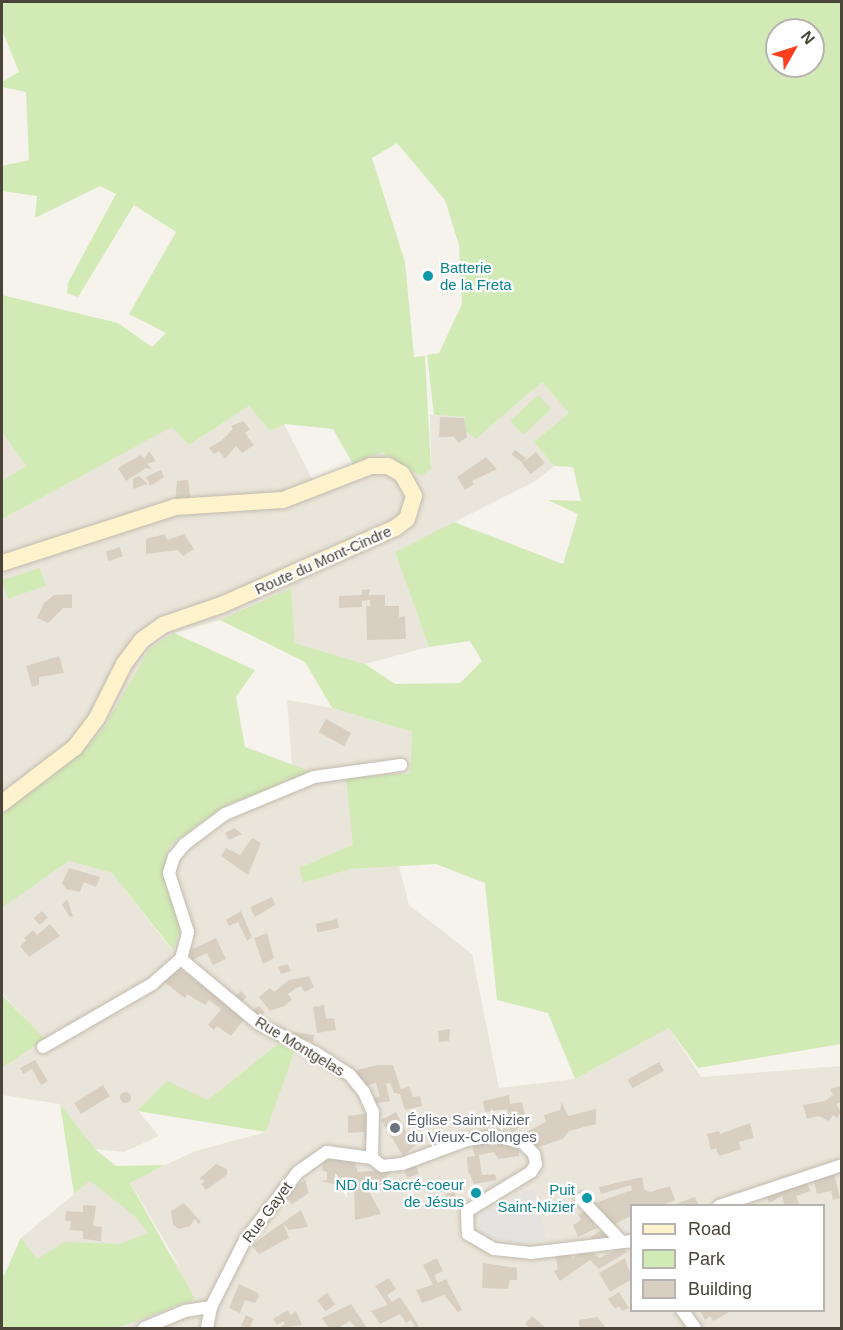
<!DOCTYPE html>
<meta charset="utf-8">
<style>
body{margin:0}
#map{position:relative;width:843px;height:1330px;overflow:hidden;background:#f6f3ec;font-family:Helvetica,sans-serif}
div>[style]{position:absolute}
.residential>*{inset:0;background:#eae5da}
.green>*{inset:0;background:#d2eab5;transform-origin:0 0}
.parking>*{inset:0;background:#e5e3e0}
.building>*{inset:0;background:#d8cfc1;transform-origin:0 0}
.round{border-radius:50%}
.roads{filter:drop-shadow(0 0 2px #c2bbae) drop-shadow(0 0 2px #c2bbae)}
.street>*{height:12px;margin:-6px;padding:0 6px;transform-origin:6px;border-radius:6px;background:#fff}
.secondary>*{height:16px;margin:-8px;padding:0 8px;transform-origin:8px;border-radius:8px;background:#fff3cd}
.dots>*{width:16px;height:16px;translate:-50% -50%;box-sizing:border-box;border:3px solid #fff;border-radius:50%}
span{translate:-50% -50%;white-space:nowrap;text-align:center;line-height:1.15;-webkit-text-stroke:4.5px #fff;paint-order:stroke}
.culture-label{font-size:15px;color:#0d838f}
.left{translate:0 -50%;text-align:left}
.right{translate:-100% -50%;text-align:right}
.street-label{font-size:15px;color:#4b4439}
.worship-label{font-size:15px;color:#5b616d}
.frame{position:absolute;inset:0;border:3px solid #4b4439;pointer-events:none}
.legend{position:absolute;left:630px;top:1204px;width:195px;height:108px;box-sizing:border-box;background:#fff;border:2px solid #b7b4b0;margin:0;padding:8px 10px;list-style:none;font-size:18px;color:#4b4439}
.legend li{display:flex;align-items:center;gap:12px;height:30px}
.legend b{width:30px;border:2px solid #b7b4b0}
.north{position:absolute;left:765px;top:18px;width:60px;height:60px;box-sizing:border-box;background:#fff;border:2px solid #b7b4b0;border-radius:50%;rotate:51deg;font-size:16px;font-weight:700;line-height:24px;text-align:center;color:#4b4439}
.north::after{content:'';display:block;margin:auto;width:21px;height:27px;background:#fc3f1d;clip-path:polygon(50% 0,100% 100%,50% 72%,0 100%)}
</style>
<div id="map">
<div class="residential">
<i style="clip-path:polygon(542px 382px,569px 413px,534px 442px,554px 466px,536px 481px,395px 552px,429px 647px,365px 664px,295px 643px,290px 588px,220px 620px,174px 633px,150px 648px,104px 727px,81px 754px,2px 814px,2px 519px,173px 426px,189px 445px,249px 406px,270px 431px,284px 424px,313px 481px,381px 451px,431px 469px,430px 415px,465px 417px,476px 439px)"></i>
<i style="clip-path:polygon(2px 432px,26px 466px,2px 481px)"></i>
<i style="clip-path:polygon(evenodd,287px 700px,332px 708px,412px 732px,410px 773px,353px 844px,299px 868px,303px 883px,351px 869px,399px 866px,409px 905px,472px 954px,499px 1088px,575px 1079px,669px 1028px,701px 1077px,841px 1066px,841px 1328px,10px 1328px,2px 1280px,21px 1238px,90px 1181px,137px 1217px,180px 1267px,130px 1182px,195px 1151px,266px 1132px,280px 1042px,208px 1100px,138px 1111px,159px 1136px,124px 1152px,95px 1149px,60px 1104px,2px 1095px,2px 1068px,44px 1039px,2px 993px,2px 908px,69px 861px,112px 873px,172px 950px,182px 926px,163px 872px,170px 845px,226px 805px,314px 773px,292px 765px,287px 700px,632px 1206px,824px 1206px,824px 1310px,632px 1310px,632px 1206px)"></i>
</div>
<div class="green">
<i style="clip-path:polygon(evenodd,2px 2px,841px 2px,841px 1044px,698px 1068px,669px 1028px,575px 1079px,548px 1013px,497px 1000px,485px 883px,436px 864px,351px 869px,303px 883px,299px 868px,353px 844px,346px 778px,410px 773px,412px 732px,332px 708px,305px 662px,220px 620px,291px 588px,295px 643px,365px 664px,395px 684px,460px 683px,482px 661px,470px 641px,429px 647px,395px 552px,454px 522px,563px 564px,578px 514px,548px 500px,581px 501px,573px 467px,554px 466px,534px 442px,569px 413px,542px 382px,476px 439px,465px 430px,465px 417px,434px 415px,427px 355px,439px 353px,462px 304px,459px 245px,445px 200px,397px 143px,372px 158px,405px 262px,414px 357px,425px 356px,431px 469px,421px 476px,382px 452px,353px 464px,333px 429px,285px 424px,270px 431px,249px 406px,189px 445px,172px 427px,2px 519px,2px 481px,26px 466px,2px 432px,2px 295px,118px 323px,152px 347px,166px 333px,129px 314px,176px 232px,134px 205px,78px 297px,67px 293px,68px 283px,116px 194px,100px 186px,35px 218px,37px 196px,2px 191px,2px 166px,29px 160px,26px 92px,2px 87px,2px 82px,19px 72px,2px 30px,2px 2px,777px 30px,813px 30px,813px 66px,777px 66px,777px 30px)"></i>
<i style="left:538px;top:395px;width:19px;height:38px;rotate:47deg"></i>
<i style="left:40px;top:568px;width:19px;height:40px;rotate:72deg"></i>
<i style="clip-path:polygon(174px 633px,255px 670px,236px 697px,245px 747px,315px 773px,226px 805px,170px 845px,163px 872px,182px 926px,173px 950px,112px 873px,69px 861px,2px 908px,2px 814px,81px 754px,104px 727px,150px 648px)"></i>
<i style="clip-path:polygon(2px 995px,45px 1039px,2px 1068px)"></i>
<i style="clip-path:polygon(280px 1042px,295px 1049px,266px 1132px,137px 1111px,167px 1081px,208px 1100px)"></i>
<i style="clip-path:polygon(60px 1104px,95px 1149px,116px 1166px,165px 1165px,130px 1183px,195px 1299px,117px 1328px,2px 1328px,2px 1280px,21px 1238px,37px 1259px,64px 1242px,120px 1244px,148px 1233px,136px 1217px,90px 1181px,74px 1194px)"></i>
</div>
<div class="parking">
<i style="clip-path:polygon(534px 1188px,546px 1240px,514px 1243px,480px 1233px,480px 1214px)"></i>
</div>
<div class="building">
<i style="clip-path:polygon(440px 417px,464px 418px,467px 437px,459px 443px,454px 437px,439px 437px)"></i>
<i style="clip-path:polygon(243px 421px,250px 429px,245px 433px,254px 445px,242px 453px,236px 446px,225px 459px,219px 451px,214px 454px,209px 448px,222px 440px,233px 429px,231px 426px)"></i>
<i style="left:515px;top:450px;width:14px;height:6px;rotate:36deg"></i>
<i style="clip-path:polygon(149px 451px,156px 461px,147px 464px,152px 469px,146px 468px,126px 481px,118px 468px,141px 455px,144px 459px)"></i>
<i style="left:536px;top:452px;width:14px;height:18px;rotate:51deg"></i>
<i style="clip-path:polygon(486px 457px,497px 469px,472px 481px,474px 484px,465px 490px,457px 477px)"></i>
<i style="clip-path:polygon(161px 470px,164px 477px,150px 486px,146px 477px)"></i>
<i style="clip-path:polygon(139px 476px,148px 484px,133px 489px,133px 479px)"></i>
<i style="clip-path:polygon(188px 480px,191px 501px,175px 503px,177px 481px)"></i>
<i style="clip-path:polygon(165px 534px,167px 540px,184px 534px,194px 549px,183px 556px,178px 550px,146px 554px,146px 539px)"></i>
<i style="left:120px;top:547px;width:10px;height:15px;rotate:73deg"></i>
<i style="clip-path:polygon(370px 589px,369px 595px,385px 595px,385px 606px,399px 606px,399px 617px,405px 616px,406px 639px,367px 640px,366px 606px,370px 606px,370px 600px,362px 601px,362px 607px,339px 608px,339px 596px,362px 595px,362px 590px)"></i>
<i style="clip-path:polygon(72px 594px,72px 608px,63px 608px,48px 623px,37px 618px,44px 603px,54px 595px)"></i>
<i style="clip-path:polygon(59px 656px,64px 673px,39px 677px,39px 685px,32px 687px,26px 666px)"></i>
<i style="left:326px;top:719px;width:29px;height:15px;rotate:29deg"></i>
<i style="clip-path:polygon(234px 828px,242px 834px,229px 840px,225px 833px)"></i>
<i style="clip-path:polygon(252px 838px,261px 843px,248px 875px,221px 856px,226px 848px,240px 855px)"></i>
<i style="clip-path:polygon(69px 868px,100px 877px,96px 887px,84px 882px,80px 892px,66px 889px,62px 883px)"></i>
<i style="clip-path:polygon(272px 897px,275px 905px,255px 917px,250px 907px)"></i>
<i style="clip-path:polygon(67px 899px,73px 916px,70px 917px,62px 905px)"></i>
<i style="left:42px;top:911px;width:9px;height:11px;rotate:49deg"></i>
<i style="clip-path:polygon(241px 911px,252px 937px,247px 941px,238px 922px,229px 926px,226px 920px)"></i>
<i style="left:337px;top:919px;width:9px;height:22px;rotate:77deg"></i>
<i style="clip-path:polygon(50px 924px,60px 936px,29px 957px,20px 946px,26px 941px,24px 938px,33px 930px,37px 935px)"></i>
<i style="clip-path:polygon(267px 933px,274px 958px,263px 964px,254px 938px)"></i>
<i style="clip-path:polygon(216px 938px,226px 959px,213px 965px,207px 953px,192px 960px,188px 951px)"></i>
<i style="clip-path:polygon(288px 964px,291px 971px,281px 974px,278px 967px)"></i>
<i style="clip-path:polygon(176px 966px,245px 1018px,231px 1036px,217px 1026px,214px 1030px,208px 1025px,221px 1009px,209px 1000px,205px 1005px,187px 994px,185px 998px,163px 981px)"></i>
<i style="clip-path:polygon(309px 976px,314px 987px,305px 992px,301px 986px,295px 989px,288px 994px,292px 1000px,284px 1006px,270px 1011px,259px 997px,270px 988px,274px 992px,289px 980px)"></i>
<i style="left:241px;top:991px;width:8px;height:7px;rotate:45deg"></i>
<i style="clip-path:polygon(324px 1005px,326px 1019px,334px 1018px,336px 1030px,317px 1033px,313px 1007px)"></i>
<i style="clip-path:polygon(259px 1006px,265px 1013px,258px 1018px,252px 1011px)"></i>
<i style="clip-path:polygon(450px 1029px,449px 1041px,439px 1042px,438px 1031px)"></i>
<i style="clip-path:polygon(294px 1032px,314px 1035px,313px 1042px,293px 1035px)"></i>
<i style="clip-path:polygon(35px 1060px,48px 1081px,41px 1085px,32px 1069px,23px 1074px,20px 1068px)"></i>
<i style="left:659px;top:1062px;width:10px;height:36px;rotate:61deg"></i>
<i style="clip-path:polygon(377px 1065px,393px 1065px,401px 1089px,409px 1086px,413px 1097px,420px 1096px,422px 1106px,405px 1110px,400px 1094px,394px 1093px,390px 1083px,386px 1084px,390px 1101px,373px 1104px,370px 1098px,380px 1097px,376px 1083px,363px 1086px,353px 1071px)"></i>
<i style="left:103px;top:1085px;width:13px;height:34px;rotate:58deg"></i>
<i style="clip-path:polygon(840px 1086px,842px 1102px,836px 1104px,841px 1112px,837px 1118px,833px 1115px,829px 1121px,818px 1116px,807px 1119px,803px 1105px,825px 1101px,833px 1095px,830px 1089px)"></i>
<i class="round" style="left:119.5px;top:1091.5px;width:11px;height:11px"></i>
<i style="clip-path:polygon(509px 1095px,510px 1104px,522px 1102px,527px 1123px,511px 1132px,507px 1109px,485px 1112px,483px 1101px)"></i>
<i style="clip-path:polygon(562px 1102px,568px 1116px,596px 1109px,596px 1124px,569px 1131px,563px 1139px,535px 1148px,522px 1134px,546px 1122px,544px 1115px,560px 1110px)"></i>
<i style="clip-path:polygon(396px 1112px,410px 1139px,415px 1137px,418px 1143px,403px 1156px,381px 1120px)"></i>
<i style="clip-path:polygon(369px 1113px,371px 1140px,365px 1140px,364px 1132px,348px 1133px,348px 1116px)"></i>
<i style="clip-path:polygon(750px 1123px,754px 1138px,739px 1142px,741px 1149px,719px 1156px,716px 1148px,711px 1150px,707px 1134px,719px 1131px,720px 1134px)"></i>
<i style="clip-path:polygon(494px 1138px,509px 1142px,510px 1147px,518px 1146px,519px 1156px,498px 1159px,494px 1152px,479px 1155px,482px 1175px,495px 1174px,497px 1180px,474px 1184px,468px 1171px,467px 1157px,475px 1156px,471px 1142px)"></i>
<i style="clip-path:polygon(324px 1158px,354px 1160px,358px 1172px,393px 1169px,387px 1176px,389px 1184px,367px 1187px,381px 1214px,355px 1220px,354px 1189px,320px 1181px,327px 1180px,327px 1172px,322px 1170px)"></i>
<i style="clip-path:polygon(415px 1162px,419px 1174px,407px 1178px,404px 1168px)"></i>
<i style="clip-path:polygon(216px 1164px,227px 1169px,227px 1175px,206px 1190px,201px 1184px,205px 1181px,199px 1179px)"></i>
<i style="clip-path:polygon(834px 1173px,840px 1198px,833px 1200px,831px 1191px,817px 1194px,814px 1181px,807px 1183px,811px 1191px,796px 1196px,800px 1206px,785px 1206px,782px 1196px,769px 1203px,765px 1191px)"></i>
<i style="clip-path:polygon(642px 1177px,644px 1189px,650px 1192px,670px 1186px,675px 1200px,660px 1206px,632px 1206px,632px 1215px,610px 1227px,592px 1204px,632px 1190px,631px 1185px,601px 1194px,599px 1187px)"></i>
<i style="clip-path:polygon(305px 1180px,309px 1193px,292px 1204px,284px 1195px)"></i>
<i style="clip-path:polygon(455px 1192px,456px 1199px,448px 1201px,445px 1194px)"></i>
<i style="clip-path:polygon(695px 1197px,699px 1206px,677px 1206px,676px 1204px)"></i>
<i style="clip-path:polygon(184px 1203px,201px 1222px,198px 1224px,195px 1219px,190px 1226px,179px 1229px,173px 1225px,171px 1211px)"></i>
<i style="clip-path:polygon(83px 1205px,96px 1206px,93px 1226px,102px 1227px,101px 1241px,83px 1239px,83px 1231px,70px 1230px,71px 1221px,65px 1221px,66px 1211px,83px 1212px)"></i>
<i style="clip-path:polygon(301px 1210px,308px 1227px,289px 1230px,283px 1223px,289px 1238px,259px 1254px,251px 1245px)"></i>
<i style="clip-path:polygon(586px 1212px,597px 1228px,578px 1237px,573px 1225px,581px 1220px,578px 1214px)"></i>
<i style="clip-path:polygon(600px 1231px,609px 1238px,592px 1240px,591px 1237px)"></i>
<i style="clip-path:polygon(622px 1247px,627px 1252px,599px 1269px,590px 1260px,560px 1281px,554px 1271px,558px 1269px,555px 1255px,569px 1253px,573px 1259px,580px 1252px,591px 1251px,599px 1258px)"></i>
<i style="clip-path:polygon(437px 1258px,443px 1271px,434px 1275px,438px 1283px,446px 1279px,462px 1310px,458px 1312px,444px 1295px,422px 1303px,416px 1290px,433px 1285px,423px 1265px)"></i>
<i style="clip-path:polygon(625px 1258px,632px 1279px,610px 1292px,599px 1273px)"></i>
<i style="clip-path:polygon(483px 1263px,517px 1268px,517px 1280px,510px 1280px,508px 1289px,482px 1288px)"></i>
<i style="clip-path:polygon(389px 1278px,396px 1289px,387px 1295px,392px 1302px,400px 1297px,419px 1326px,416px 1328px,411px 1320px,406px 1323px,400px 1314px,380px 1324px,371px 1311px,388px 1305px,375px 1286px)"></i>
<i style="clip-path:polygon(239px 1284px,258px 1293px,259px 1297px,255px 1303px,245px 1300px,240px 1313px,229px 1308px)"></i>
<i style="clip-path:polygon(619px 1292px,629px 1308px,622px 1311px,619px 1306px,615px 1309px,608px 1299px)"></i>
<i style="left:327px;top:1293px;width:14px;height:12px;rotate:54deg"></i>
<i style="clip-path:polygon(351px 1304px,367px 1328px,356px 1328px,350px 1321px,338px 1328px,329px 1328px,322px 1318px)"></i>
<i style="clip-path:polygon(288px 1310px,291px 1315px,296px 1311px,302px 1325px,279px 1328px,285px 1324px,283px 1321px,277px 1325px,273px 1319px)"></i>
<i style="clip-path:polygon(700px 1311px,731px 1311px,713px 1321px,710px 1316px,705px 1320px)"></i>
<i style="clip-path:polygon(246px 1315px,254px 1319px,249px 1328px,241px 1326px)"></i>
<i style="clip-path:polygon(532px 1316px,546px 1328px,530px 1328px,525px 1324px)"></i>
<i style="clip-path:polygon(597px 1317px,606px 1328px,579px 1328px,579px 1320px)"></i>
</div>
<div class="roads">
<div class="street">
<i style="left:181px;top:959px;width:102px;rotate:39.8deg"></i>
<i style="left:259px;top:1024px;width:64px;rotate:27deg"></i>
<i style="left:316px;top:1053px;width:40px;rotate:32.9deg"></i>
<i style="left:350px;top:1075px;width:22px;rotate:51deg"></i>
<i style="left:364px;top:1092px;width:22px;rotate:66deg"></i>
<i style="left:373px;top:1112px;width:46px;rotate:91.2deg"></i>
<i style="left:43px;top:1047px;width:126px;rotate:-30deg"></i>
<i style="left:152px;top:984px;width:38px;rotate:-41deg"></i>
<i style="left:181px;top:959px;width:28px;rotate:-75deg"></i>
<i style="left:188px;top:932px;width:62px;rotate:-107.9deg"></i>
<i style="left:169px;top:873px;width:17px;rotate:-73deg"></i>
<i style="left:174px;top:857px;width:17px;rotate:-50deg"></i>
<i style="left:185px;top:844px;width:50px;rotate:-36.9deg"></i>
<i style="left:225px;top:814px;width:96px;rotate:-22.6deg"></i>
<i style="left:314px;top:777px;width:88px;rotate:-7.9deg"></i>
<i style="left:581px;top:1199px;width:59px;rotate:46.4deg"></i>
<i style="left:719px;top:1206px;width:130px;rotate:-18.4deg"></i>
<i style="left:682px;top:1310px;width:22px;rotate:54deg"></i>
<i style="left:144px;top:1328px;width:44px;rotate:-22.5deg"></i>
<i style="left:185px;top:1311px;width:26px;rotate:-9deg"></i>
<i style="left:207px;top:1328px;width:21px;rotate:-79deg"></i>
<i style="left:211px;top:1307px;width:75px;rotate:-63.1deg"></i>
<i style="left:245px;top:1240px;width:86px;rotate:-52.1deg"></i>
<i style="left:298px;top:1172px;width:35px;rotate:-35deg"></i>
<i style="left:327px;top:1152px;width:45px;rotate:7.6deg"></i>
<i style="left:372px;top:1158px;width:13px;rotate:39deg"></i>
<i style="left:382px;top:1166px;width:20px;rotate:-6deg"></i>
<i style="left:402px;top:1164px;width:69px;rotate:-20.3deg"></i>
<i style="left:467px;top:1140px;width:28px;rotate:-8deg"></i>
<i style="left:495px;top:1136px;width:29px;rotate:14deg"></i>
<i style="left:523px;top:1143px;width:16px;rotate:45deg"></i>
<i style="left:534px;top:1154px;width:10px;rotate:79deg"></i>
<i style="left:536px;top:1164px;width:9px;rotate:122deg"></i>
<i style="left:531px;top:1172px;width:75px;rotate:148.6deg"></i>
<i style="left:467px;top:1211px;width:23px;rotate:88deg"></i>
<i style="left:468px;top:1234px;width:30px;rotate:30deg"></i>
<i style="left:494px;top:1249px;width:37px;rotate:6deg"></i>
<i style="left:531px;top:1253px;width:102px;rotate:-6.8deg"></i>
</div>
<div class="secondary">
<i style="left:2px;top:563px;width:182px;rotate:-17.9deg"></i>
<i style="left:175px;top:507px;width:108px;rotate:-3.7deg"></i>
<i style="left:283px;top:500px;width:94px;rotate:-21.1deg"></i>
<i style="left:371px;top:466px;width:17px"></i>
<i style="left:388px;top:466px;width:16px;rotate:30deg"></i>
<i style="left:402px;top:474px;width:25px;rotate:61deg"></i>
<i style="left:414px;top:496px;width:24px;rotate:107deg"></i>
<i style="left:407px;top:519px;width:15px;rotate:143deg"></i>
<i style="left:395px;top:528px;width:190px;rotate:156.1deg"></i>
<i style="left:221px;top:605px;width:61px;rotate:161deg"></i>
<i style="left:163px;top:625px;width:26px;rotate:144deg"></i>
<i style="left:142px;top:640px;width:30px;rotate:127deg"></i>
<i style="left:124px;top:664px;width:60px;rotate:116.6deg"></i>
<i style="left:97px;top:718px;width:38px;rotate:127deg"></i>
<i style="left:74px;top:748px;width:91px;rotate:142.6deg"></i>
</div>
</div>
<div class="dots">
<i style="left:428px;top:276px;background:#0f9aa8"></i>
<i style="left:395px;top:1128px;background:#6b7280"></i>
<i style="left:476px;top:1193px;background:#0f9aa8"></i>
<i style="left:587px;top:1198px;background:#0f9aa8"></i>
</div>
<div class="culture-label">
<span class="left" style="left:440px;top:276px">Batterie<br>de la Freta</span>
<span class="right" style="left:464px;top:1193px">ND du Sacré-coeur<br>de Jésus</span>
<span class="right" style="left:575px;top:1198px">Puit<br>Saint-Nizier</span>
</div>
<div class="street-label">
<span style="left:323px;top:560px;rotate:-24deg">Route du Mont-Cindre</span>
<span style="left:300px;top:1046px;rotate:31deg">Rue Montgelas</span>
<span style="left:267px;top:1212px;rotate:-53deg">Rue Gayet</span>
</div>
<div class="worship-label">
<span class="left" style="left:407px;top:1128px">Église Saint-Nizier<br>du Vieux-Collonges</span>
</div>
<div class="frame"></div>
<ul class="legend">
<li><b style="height:8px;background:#fff3cd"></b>Road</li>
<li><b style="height:16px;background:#d2eab5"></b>Park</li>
<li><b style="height:16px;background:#d8cfc1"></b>Building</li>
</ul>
<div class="north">N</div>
</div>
